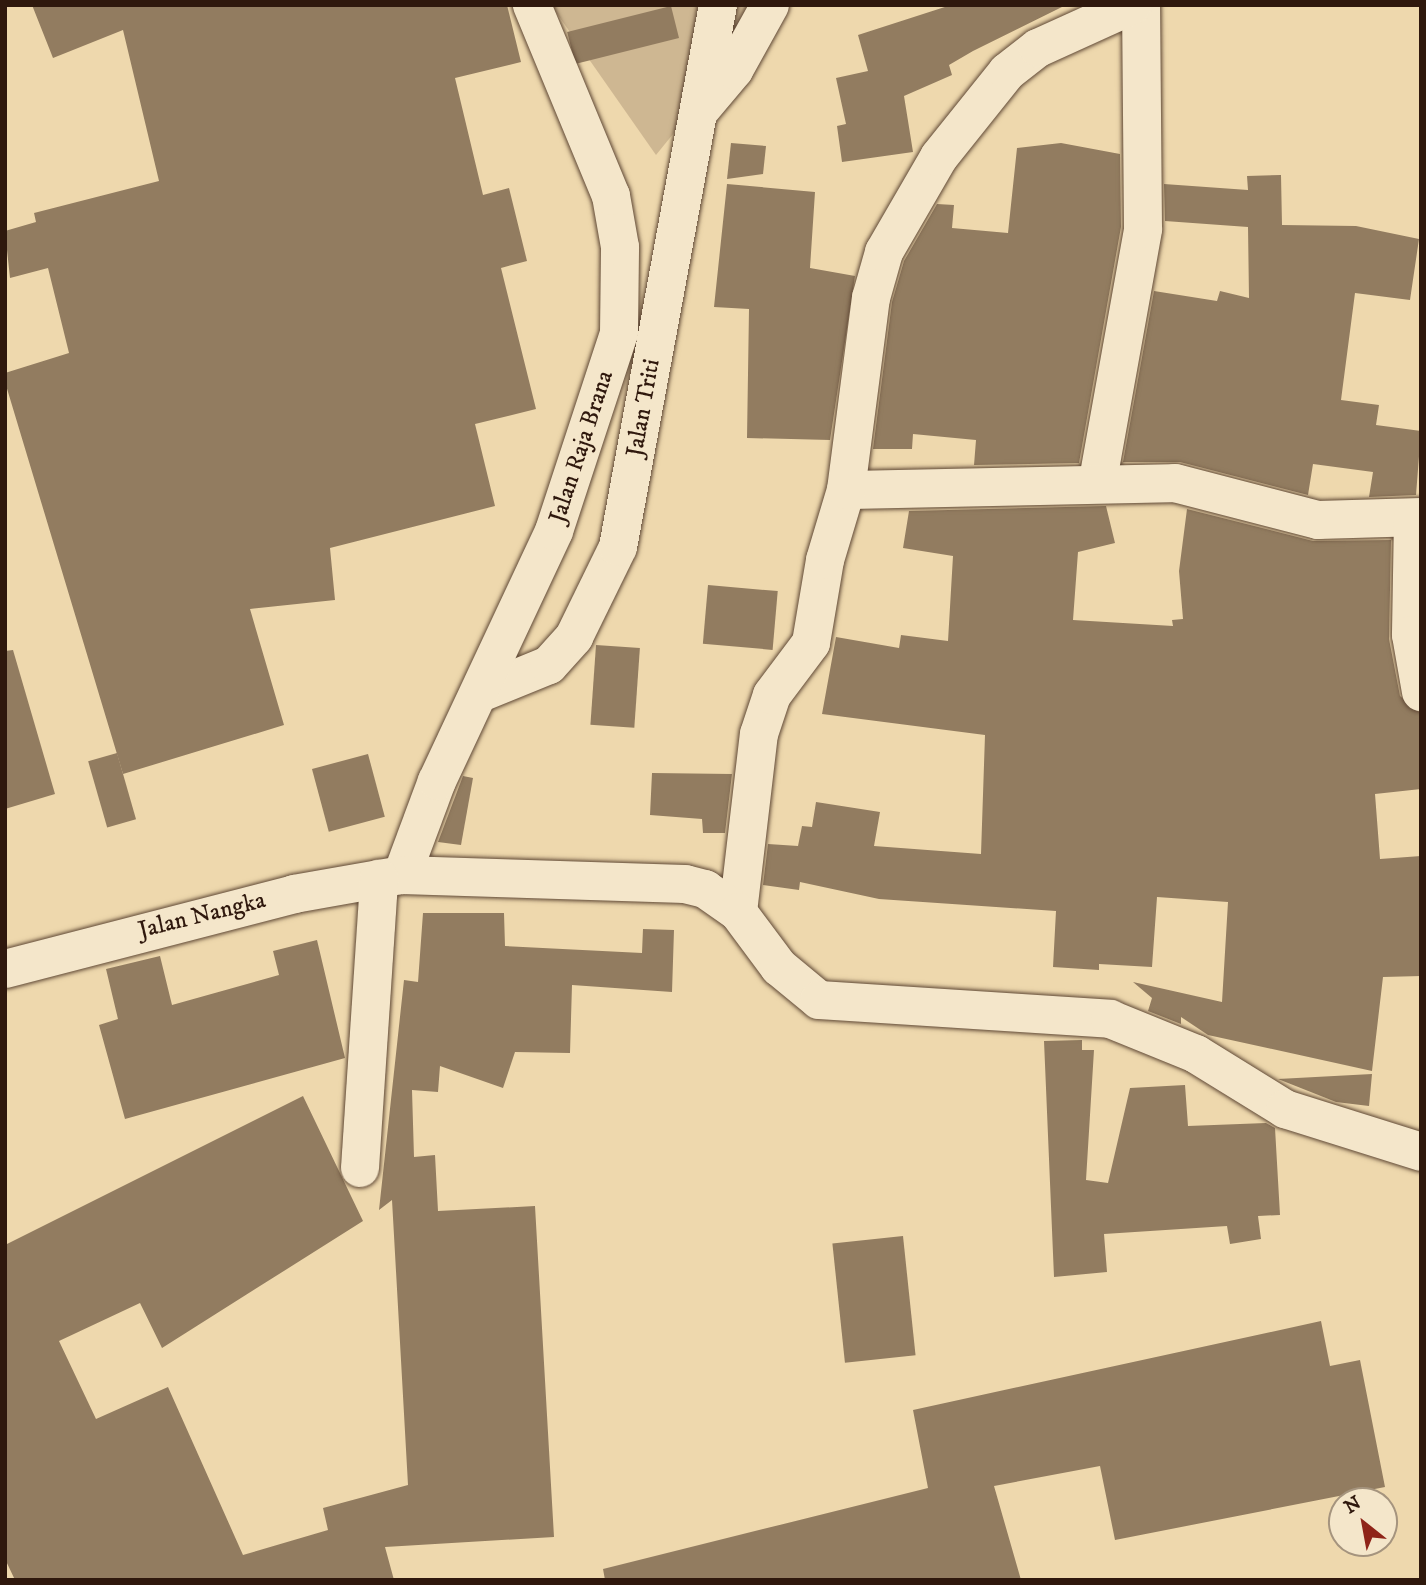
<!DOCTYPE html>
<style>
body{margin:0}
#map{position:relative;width:1426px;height:1585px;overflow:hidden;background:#eed8ad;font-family:"IM FELL DW Pica",serif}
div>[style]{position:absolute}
.green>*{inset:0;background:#ceb792}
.building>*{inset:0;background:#927c60;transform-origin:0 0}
.roads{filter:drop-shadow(0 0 2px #5f4835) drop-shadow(0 0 2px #5f4835)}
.minor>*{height:38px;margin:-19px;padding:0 19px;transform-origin:19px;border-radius:19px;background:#f4e6ca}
span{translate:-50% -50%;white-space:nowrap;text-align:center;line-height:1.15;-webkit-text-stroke:7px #f4e6ca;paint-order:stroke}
.street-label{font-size:24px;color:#2f180d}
.frame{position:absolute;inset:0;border:7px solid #2f180d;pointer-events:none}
.north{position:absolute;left:1328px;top:1487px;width:70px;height:70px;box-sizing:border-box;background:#f4e6ca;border:2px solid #a5947e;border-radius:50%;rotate:329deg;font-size:19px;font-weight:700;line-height:28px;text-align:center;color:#2f180d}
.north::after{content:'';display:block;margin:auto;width:24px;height:32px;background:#8f2418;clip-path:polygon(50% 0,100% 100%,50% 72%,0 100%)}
</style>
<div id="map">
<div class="green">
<i style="clip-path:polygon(551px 5px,778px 5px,656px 155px)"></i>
</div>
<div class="building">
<i style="clip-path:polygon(32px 5px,507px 5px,521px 62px,455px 78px,483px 195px,509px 188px,527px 261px,501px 268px,536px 409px,475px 424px,495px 506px,330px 548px,335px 600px,250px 609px,284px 725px,123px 774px,5px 382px,5px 373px,69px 353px,48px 268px,10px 278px,5px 231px,36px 222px,34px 213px,159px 181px,123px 30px,53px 58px)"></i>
<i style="clip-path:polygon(951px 5px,1066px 5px,973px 51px,949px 65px,952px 75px,904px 96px,913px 152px,842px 162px,837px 126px,846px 124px,836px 78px,868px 71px,858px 35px)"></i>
<i style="left:671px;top:6px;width:33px;height:107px;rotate:76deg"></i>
<i style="clip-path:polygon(731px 143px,766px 146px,763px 174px,727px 179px)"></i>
<i style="clip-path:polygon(1061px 143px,1120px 154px,1121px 227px,1079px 463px,974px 465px,976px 440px,913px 434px,912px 449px,873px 449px,892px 302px,904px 261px,937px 204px,954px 205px,952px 228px,1008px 233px,1017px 148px)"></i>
<i style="clip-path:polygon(1281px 175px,1282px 225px,1356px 226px,1419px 239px,1410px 300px,1355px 293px,1341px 400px,1379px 405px,1376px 425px,1421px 431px,1416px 495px,1369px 497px,1373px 472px,1313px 464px,1308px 495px,1180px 462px,1123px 462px,1154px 291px,1217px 301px,1220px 291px,1249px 298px,1248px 227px,1165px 221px,1164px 184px,1248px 190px,1247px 176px)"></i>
<i style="clip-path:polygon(727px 184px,815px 192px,810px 268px,855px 276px,830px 440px,747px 438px,749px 309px,714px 307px)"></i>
<i style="clip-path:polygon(1106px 506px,1115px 543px,1078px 552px,1073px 620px,1173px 626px,1172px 620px,1183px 619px,1179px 571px,1187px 509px,1313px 541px,1391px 540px,1389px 639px,1400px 696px,1420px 713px,1421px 789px,1375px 794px,1380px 859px,1421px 856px,1421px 976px,1383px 977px,1372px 1071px,1208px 1035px,1181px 1017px,1181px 1024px,1148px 1011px,1152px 998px,1133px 982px,1222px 1002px,1228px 902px,1157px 897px,1152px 967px,1099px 964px,1099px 970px,1053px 967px,1056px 911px,879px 899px,800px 882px,799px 890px,763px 885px,768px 844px,798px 846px,802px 826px,812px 827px,816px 802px,880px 812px,874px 846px,981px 854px,985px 735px,822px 714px,836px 637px,899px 648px,901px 635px,948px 641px,953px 556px,903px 548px,909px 511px)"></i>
<i style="left:708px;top:585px;width:70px;height:59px;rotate:5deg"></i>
<i style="left:596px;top:645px;width:44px;height:80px;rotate:4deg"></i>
<i style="clip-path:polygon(13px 650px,55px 794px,5px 809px,5px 651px)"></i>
<i style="left:117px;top:753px;width:69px;height:30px;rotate:74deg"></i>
<i style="left:368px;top:754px;width:65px;height:58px;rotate:75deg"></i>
<i style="clip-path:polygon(652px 773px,732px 774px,725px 833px,703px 833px,702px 819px,650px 815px)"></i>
<i style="clip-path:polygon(463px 776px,473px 778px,461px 845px,438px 842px)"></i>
<i style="clip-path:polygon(423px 913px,504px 913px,505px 946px,642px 953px,643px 929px,674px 930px,672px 992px,572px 985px,570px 1053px,515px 1052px,503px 1088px,440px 1066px,438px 1092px,412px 1090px,414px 1157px,435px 1155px,438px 1211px,535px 1206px,554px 1537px,385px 1547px,394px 1580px,15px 1580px,5px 1559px,5px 1245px,303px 1096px,363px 1221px,162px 1348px,140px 1303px,59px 1341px,96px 1419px,168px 1387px,243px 1555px,328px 1530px,323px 1508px,408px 1485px,392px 1200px,379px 1210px,404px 980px,418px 982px)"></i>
<i style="clip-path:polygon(317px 940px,345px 1058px,125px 1119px,99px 1025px,118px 1019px,106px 969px,160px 956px,172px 1005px,279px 975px,273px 951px)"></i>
<i style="clip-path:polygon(1082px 1040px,1082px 1050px,1094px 1050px,1086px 1180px,1108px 1183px,1130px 1088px,1185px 1085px,1188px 1126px,1266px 1123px,1275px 1128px,1280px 1215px,1258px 1216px,1261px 1239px,1230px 1244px,1227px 1226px,1104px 1234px,1107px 1272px,1054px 1277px,1044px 1041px)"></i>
<i style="clip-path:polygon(1372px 1074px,1369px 1106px,1336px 1102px,1278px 1079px)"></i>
<i style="left:903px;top:1236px;width:120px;height:71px;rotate:84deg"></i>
<i style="clip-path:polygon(1321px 1321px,1330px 1366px,1360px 1360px,1385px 1487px,1115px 1540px,1100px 1466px,994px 1486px,1021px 1580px,605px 1580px,603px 1569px,928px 1488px,913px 1410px)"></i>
</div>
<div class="roads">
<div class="minor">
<i style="left:702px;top:108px;width:50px;rotate:-49.9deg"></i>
<i style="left:734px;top:70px;width:74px;rotate:-61deg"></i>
<i style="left:1098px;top:480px;width:255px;rotate:-79.8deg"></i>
<i style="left:1143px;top:229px;width:224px;rotate:-90.5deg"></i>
<i style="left:846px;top:490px;width:329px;rotate:-1.2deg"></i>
<i style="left:1175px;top:483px;width:148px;rotate:14.5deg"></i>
<i style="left:1318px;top:520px;width:103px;rotate:-1.7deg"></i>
<i style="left:1413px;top:518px;width:117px;rotate:91deg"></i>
<i style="left:1411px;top:635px;width:58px;rotate:80deg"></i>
<i style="left:483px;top:692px;width:71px;rotate:-22.2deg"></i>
<i style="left:549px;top:665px;width:38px;rotate:-48deg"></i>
<i style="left:574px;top:637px;width:100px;rotate:-63.9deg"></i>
<i style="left:618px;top:547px;width:551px;rotate:-79.55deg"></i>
<i style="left:402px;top:875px;width:100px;rotate:-69.6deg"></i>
<i style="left:437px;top:781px;width:276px;rotate:-64.9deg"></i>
<i style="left:554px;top:531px;width:208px;rotate:-71.8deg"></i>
<i style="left:619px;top:333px;width:86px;rotate:-89.3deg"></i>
<i style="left:620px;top:247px;width:52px;rotate:-100deg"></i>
<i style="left:611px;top:196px;width:207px;rotate:-112.5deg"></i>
<i style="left:738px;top:912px;width:179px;rotate:-83.3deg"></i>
<i style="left:759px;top:734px;width:41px;rotate:-71.6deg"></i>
<i style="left:772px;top:695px;width:65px;rotate:-53.1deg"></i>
<i style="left:811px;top:643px;width:84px;rotate:-80.4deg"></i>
<i style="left:825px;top:560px;width:73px;rotate:-73.3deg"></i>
<i style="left:846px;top:490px;width:194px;rotate:-82.6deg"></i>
<i style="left:871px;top:298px;width:48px;rotate:-74.2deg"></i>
<i style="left:884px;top:252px;width:110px;rotate:-59.9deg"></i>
<i style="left:939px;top:157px;width:109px;rotate:-51.3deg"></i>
<i style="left:1007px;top:72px;width:39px;rotate:-38deg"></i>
<i style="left:1038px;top:48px;width:104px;rotate:-24.4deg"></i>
<i style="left:5px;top:969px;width:299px;rotate:-14.5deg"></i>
<i style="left:294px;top:894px;width:110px;rotate:-10deg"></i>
<i style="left:402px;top:875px;width:283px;rotate:1.8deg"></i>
<i style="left:685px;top:884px;width:21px;rotate:14deg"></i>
<i style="left:705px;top:889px;width:40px;rotate:34.9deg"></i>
<i style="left:738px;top:912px;width:69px;rotate:53.3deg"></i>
<i style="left:779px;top:967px;width:52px;rotate:39.5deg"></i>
<i style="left:819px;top:1000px;width:292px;rotate:3.7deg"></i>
<i style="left:1110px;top:1019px;width:93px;rotate:22.1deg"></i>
<i style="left:1196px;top:1054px;width:105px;rotate:31.7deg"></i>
<i style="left:1285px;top:1109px;width:143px;rotate:17.5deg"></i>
<i style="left:360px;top:1168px;width:290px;rotate:-86.2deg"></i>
</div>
</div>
<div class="street-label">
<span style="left:644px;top:408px;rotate:-80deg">Jalan Triti</span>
<span style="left:582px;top:447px;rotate:-72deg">Jalan Raja Brana</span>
<span style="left:202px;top:916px;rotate:-14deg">Jalan Nangka</span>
</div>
<div class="frame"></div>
<div class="north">N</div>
</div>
